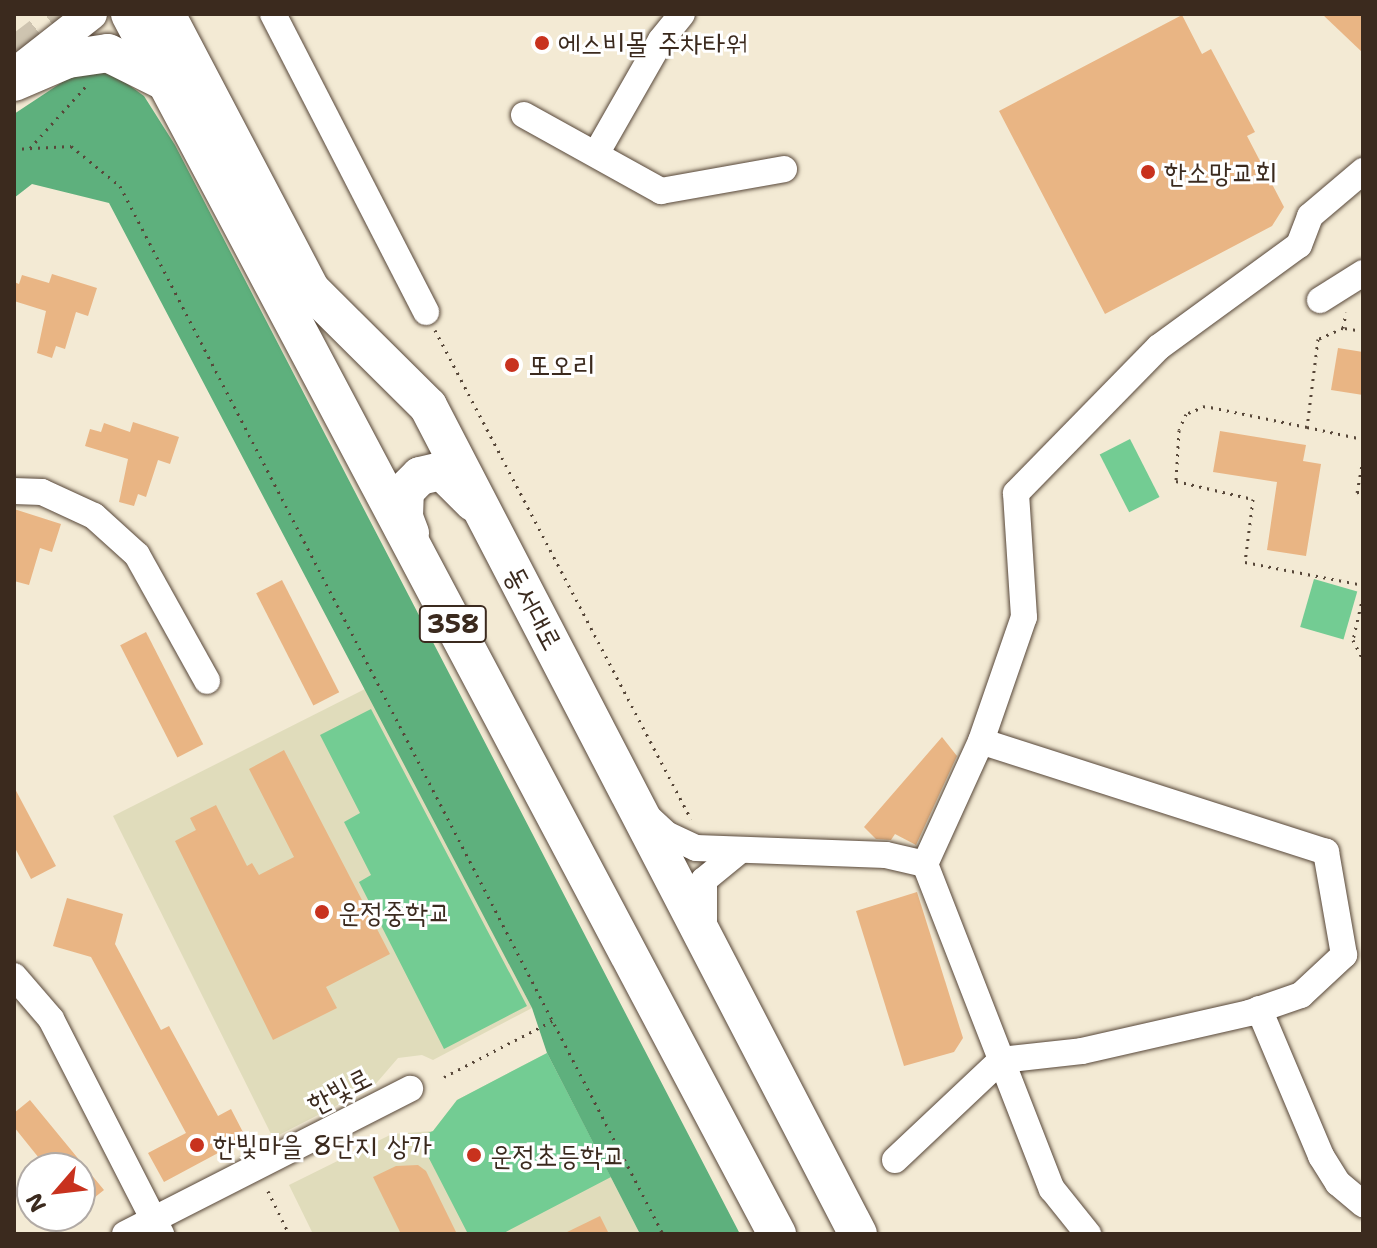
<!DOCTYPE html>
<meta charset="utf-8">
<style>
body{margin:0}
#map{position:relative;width:1377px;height:1248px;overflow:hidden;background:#f3ead4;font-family:"Shantell Sans","Poor Story",sans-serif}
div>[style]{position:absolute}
.built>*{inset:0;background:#e0dcbb}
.green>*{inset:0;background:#73cc93;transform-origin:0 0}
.forest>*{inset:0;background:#5eb07d}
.building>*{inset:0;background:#e9b584;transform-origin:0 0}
.major-tunnel>*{height:32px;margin-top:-16px;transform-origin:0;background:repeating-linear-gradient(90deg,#cec4b0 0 32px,transparent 0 48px)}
.path>*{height:3px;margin-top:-1.5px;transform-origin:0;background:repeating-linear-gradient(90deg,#574739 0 2px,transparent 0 8px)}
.roads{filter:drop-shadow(0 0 2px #574739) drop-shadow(0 0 2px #574739)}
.minor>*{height:26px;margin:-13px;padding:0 13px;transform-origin:13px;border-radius:13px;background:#fff}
.major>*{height:32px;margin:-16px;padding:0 16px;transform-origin:16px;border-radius:16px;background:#fff}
.highway>*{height:38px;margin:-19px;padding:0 19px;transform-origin:19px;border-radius:19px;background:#fff}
.dots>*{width:22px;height:22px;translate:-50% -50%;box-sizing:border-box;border:4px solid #fff;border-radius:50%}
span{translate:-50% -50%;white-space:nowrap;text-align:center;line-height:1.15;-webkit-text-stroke:6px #fff;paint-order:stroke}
.shield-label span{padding:2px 6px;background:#fff;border:2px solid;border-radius:6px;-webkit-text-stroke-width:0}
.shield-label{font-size:26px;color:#3b2a1e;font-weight:700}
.poi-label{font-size:28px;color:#3b2a1e}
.left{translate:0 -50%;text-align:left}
.street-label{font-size:28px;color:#3b2a1e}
.frame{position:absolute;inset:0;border:16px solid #3b2a1e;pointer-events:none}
.north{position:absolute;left:16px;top:1152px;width:80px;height:80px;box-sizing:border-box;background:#fff;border:2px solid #b1aaa5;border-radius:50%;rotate:242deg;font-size:22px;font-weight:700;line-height:32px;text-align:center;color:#3b2a1e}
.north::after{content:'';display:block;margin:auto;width:28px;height:36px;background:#c8321e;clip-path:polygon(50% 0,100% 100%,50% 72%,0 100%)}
</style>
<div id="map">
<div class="built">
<i style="clip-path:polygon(367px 688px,532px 1008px,433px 1060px,422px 1055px,398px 1058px,373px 1087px,273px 1138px,113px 816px)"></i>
<i style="clip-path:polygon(547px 1053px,640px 1234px,313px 1234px,289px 1185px,392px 1134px,433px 1131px,457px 1100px)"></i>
</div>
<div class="green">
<i style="left:1130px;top:439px;width:65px;height:34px;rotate:63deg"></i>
<i style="left:1314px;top:579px;width:45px;height:50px;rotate:16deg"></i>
<i style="clip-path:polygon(371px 709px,527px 1006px,444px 1049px,359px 882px,371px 875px,344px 822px,360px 813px,320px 735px)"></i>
<i style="clip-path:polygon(547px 1053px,611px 1177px,502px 1234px,468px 1234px,418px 1137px,433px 1131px,457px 1100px)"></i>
</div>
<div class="forest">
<i style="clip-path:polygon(82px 69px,115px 75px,144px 96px,175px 145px,740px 1234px,640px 1234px,547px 1053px,532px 1008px,109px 203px,32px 184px,14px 198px,14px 114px)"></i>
</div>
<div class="building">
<i style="clip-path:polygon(1322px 14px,1363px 14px,1363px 53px)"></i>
<i style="clip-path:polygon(1182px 15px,1202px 54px,1211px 49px,1255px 132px,1247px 136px,1284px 207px,1272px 226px,1105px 314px,999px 111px)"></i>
<i style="clip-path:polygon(52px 274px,97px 288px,88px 316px,76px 312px,65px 349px,56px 346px,52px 358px,37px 353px,46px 311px,14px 301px,14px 282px,19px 284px,22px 275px,49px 283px)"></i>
<i style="clip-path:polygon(1338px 348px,1363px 352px,1363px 395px,1331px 390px)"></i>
<i style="clip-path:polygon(133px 422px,179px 437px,170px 464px,158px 460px,146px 497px,138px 494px,134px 506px,119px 502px,128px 459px,85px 446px,90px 429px,101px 432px,104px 423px,130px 432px)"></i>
<i style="clip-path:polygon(1220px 431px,1306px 445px,1303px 461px,1321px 464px,1306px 556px,1267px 550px,1277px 482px,1213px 472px)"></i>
<i style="clip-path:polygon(14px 509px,61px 524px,52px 552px,40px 548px,29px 585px,14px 581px)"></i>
<i style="left:282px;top:580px;width:126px;height:29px;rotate:63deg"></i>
<i style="left:146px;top:632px;width:126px;height:29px;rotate:63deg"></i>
<i style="clip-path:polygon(942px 737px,957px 756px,916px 845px,895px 834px,891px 840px,876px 839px,864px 827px)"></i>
<i style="clip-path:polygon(284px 750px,390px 954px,326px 987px,337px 1008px,273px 1040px,175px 841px,196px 830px,190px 818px,216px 805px,247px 866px,252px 863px,259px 875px,294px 857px,249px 769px)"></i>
<i style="clip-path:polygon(14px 787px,56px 866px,31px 879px,14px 846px)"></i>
<i style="clip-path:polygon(917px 892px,963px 1038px,954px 1052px,904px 1066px,856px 911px)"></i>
<i style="clip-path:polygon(67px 898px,123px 914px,115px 944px,161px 1030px,169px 1026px,218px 1116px,231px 1109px,246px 1138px,164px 1182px,148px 1153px,186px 1133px,91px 957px,53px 946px)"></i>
<i style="clip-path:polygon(30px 1100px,104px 1190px,80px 1209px,80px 1168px,47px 1168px,14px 1127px,14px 1113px)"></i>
<i style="clip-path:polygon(418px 1165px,426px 1171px,457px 1234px,401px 1234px,373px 1177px,396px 1166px)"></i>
<i style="clip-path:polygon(600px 1216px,609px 1234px,563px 1234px)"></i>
</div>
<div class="major-tunnel">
<i style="left:14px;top:53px;width:64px;rotate:-37.4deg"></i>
</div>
<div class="path">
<i style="left:30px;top:148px;width:84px;rotate:-47.9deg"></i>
<i style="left:14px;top:149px;width:57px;rotate:-3deg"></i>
<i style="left:71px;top:146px;width:63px;rotate:39.2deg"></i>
<i style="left:120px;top:186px;width:1180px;rotate:62.61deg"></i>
<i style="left:1343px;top:328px;width:16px;rotate:-79deg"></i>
<i style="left:435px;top:330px;width:552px;rotate:62.37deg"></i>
<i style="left:1363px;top:331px;width:20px;rotate:-171deg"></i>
<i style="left:1343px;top:328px;width:27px;rotate:156deg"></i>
<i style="left:1318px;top:339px;width:89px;rotate:97.1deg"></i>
<i style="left:1307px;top:427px;width:104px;rotate:-168.4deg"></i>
<i style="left:1205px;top:406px;width:21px;rotate:157deg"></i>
<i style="left:1186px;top:414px;width:17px;rotate:114deg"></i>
<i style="left:1179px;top:430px;width:51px;rotate:93.4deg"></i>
<i style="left:1176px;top:481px;width:79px;rotate:13.2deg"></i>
<i style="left:1253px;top:499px;width:64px;rotate:97.2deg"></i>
<i style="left:1245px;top:562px;width:120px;rotate:11deg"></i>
<i style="left:1307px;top:427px;width:57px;rotate:12.1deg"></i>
<i style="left:1363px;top:459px;width:34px;rotate:100deg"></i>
<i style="left:1357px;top:492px;width:6px;rotate:18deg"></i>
<i style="left:1363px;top:596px;width:45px;rotate:102.8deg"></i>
<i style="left:1353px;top:640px;width:22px;rotate:63deg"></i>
<i style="left:444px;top:1077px;width:124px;rotate:-27.4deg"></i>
<i style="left:268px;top:1191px;width:48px;rotate:64deg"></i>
</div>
<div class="roads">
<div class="minor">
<i style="left:273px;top:14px;width:335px;rotate:62.8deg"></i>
<i style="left:524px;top:115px;width:157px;rotate:29deg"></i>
<i style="left:661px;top:191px;width:125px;rotate:-10.1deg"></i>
<i style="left:596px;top:154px;width:131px;rotate:-60.3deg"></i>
<i style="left:661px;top:40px;width:33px;rotate:-51deg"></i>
<i style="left:1320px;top:300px;width:51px;rotate:-32.1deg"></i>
<i style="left:14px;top:491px;width:28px;rotate:2deg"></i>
<i style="left:42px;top:492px;width:57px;rotate:24.8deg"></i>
<i style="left:94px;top:516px;width:58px;rotate:42.2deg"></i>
<i style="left:137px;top:555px;width:144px;rotate:60.9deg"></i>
<i style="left:648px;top:817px;width:25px;rotate:43deg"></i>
<i style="left:666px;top:834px;width:33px;rotate:25deg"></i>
<i style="left:696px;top:848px;width:190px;rotate:2.1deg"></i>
<i style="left:886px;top:855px;width:40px;rotate:13deg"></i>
<i style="left:925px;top:864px;width:135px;rotate:-65.5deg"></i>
<i style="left:981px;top:741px;width:131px;rotate:-70.9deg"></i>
<i style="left:1024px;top:617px;width:124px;rotate:-93.7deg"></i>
<i style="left:1016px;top:493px;width:204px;rotate:-45.6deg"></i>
<i style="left:1159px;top:347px;width:173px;rotate:-36.1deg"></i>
<i style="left:1299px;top:245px;width:31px;rotate:-69deg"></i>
<i style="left:1310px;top:216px;width:70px;rotate:-40.3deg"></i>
<i style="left:925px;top:864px;width:349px;rotate:68.7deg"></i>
<i style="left:1052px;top:1189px;width:58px;rotate:51.3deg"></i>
<i style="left:704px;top:924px;width:44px;rotate:-90deg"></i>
<i style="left:704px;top:880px;width:43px;rotate:-39.3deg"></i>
<i style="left:14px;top:976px;width:57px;rotate:49.3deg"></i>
<i style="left:51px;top:1019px;width:242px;rotate:62.9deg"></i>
<i style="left:1259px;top:1009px;width:160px;rotate:67.1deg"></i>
<i style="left:1321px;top:1156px;width:32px;rotate:58deg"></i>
<i style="left:1338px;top:1183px;width:33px;rotate:40deg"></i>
<i style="left:895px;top:1160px;width:146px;rotate:-43.3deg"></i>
<i style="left:1001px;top:1060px;width:81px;rotate:-6.3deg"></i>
<i style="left:1082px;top:1051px;width:171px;rotate:-12.8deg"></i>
<i style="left:1249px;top:1013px;width:55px;rotate:-19.1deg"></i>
<i style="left:1301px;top:995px;width:59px;rotate:-42.9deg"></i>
<i style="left:1344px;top:955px;width:105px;rotate:-99.9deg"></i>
<i style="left:1326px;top:852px;width:362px;rotate:-162.2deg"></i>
<i style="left:125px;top:1234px;width:320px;rotate:-27deg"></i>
</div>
<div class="major">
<i style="left:17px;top:72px;width:94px;rotate:-38.1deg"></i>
</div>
<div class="highway">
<i style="left:130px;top:14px;width:1381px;rotate:62.06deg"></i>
<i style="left:166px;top:14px;width:312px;rotate:62.3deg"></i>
<i style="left:311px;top:290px;width:165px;rotate:44.8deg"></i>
<i style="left:428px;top:406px;width:933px;rotate:62.56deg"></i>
<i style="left:14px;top:82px;width:59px;rotate:-23.1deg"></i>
<i style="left:68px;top:59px;width:40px;rotate:-8.5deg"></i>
<i style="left:108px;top:53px;width:65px;rotate:26.6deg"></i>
<i style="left:410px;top:533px;width:17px;rotate:-111deg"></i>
<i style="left:404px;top:517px;width:26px;rotate:-88deg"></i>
<i style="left:405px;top:491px;width:21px;rotate:-45deg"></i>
<i style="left:420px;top:476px;width:23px;rotate:-13deg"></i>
<i style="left:442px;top:471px;width:44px;rotate:45deg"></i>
</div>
</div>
<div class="dots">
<i style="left:542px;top:43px;background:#c8321e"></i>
<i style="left:1148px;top:172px;background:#c8321e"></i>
<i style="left:512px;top:365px;background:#c8321e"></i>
<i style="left:322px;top:912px;background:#c8321e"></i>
<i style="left:197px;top:1145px;background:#c8321e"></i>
<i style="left:474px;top:1155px;background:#c8321e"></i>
</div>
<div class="shield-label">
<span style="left:453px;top:624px">358</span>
</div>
<div class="poi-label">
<span class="left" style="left:558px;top:43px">에스비몰 주차타워</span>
<span class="left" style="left:1164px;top:172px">한소망교회</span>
<span class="left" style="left:528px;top:365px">또오리</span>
<span class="left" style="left:338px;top:912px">운정중학교</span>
<span class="left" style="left:213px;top:1145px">한빛마을 8단지 상가</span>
<span class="left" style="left:490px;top:1155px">운정초등학교</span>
</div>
<div class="street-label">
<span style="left:534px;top:608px;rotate:62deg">동서대로</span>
<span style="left:339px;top:1090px;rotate:-27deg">한빛로</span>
</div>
<div class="frame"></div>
<div class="north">N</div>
</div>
